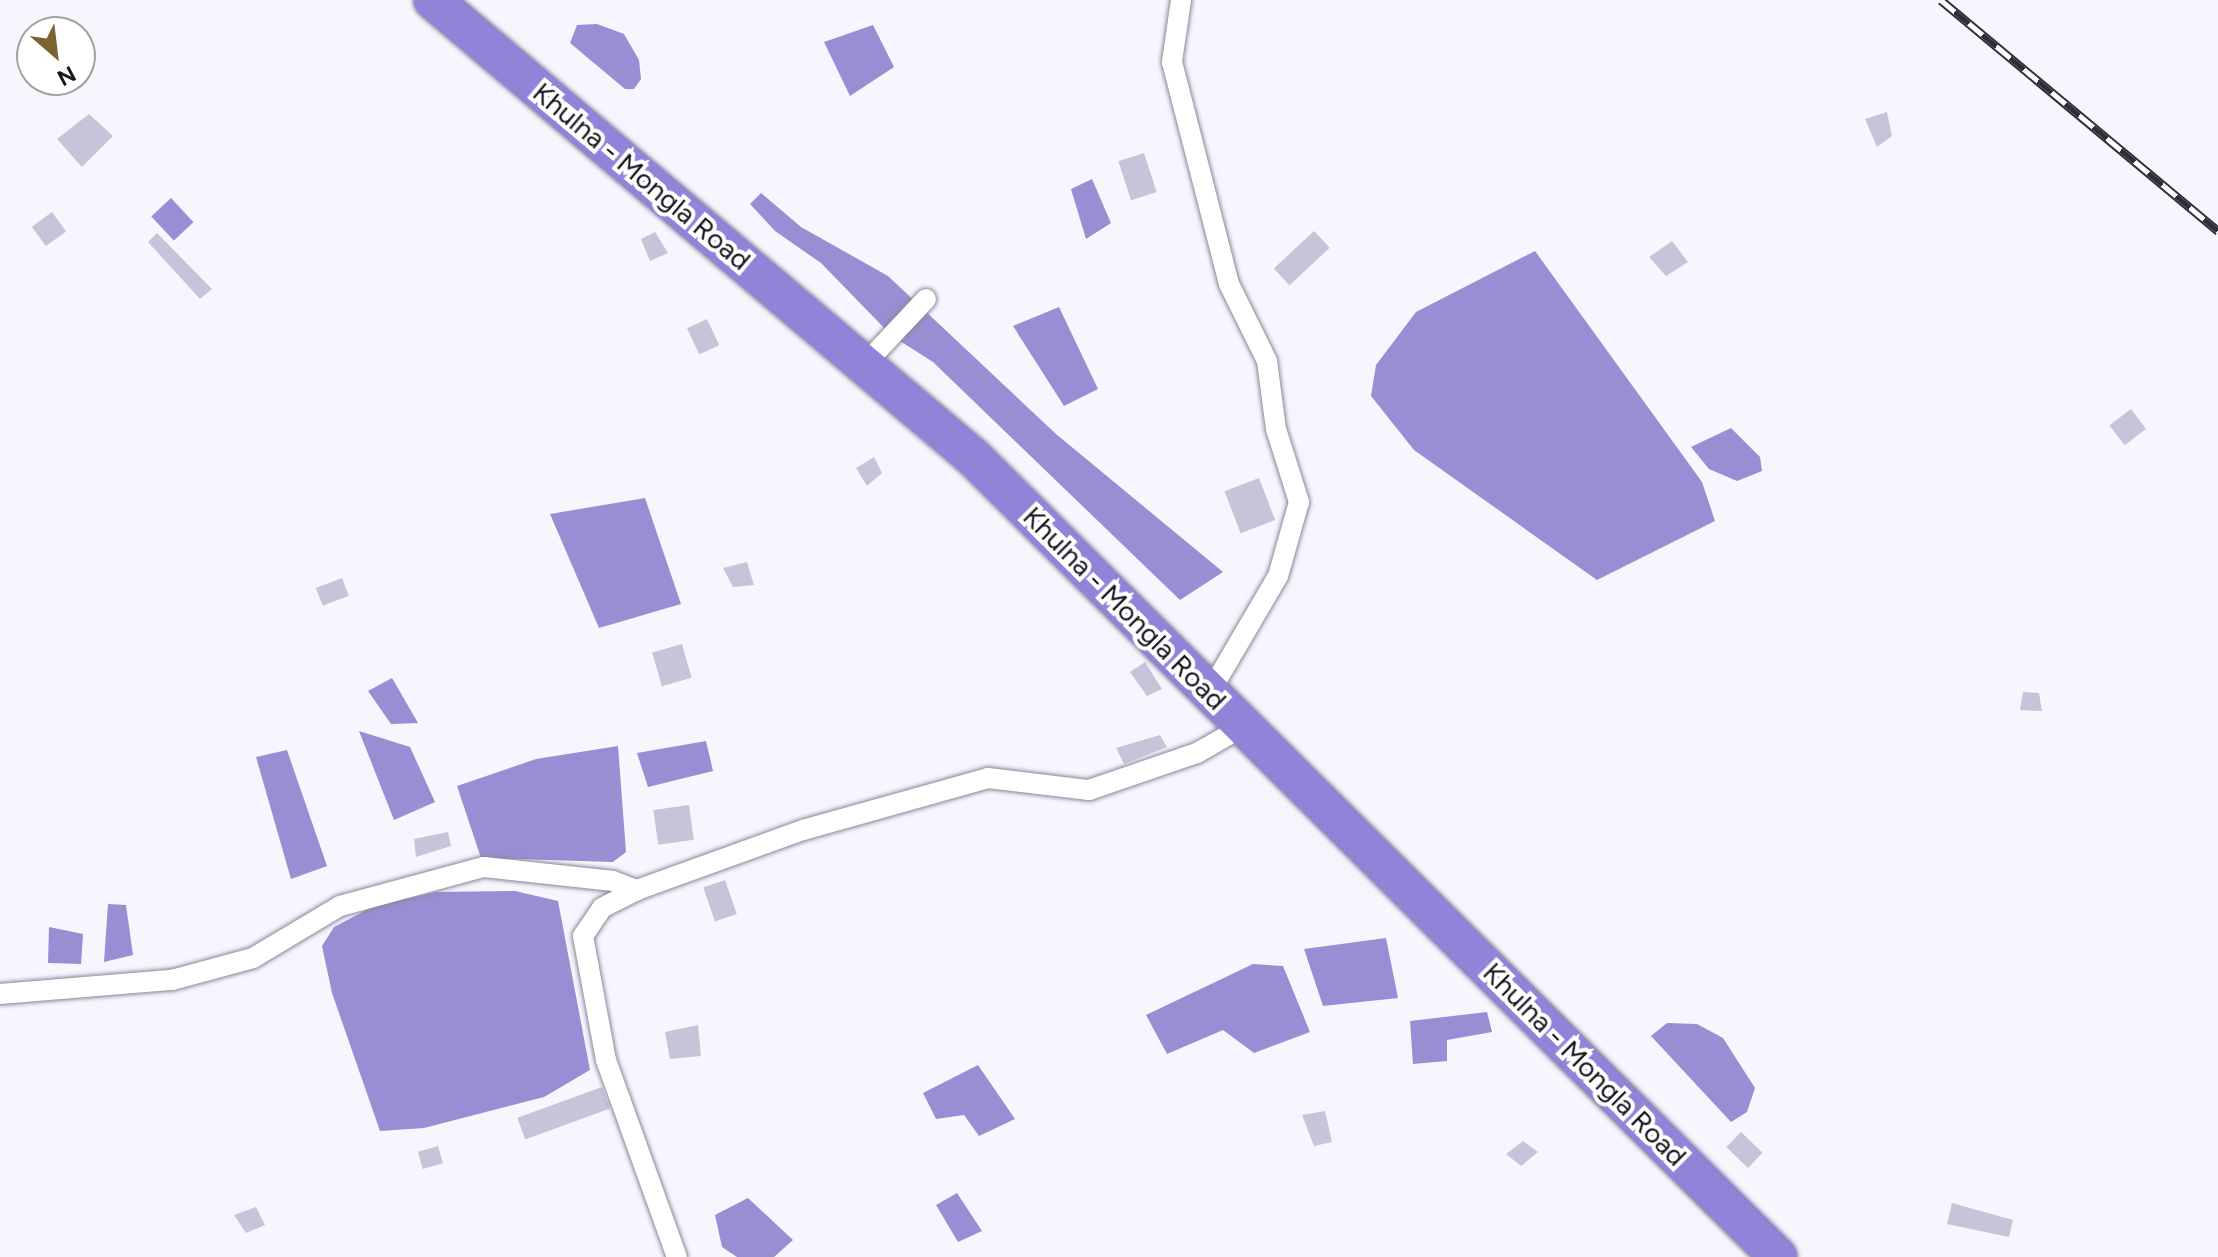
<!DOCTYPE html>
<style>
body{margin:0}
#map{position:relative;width:2218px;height:1257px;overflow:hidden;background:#f7f6ff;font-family:Figtree,sans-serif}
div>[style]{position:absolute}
.water>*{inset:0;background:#988ed3;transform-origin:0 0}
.building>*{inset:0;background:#c6c4d9;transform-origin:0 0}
.roads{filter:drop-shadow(0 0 2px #89879b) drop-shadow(0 0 2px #89879b)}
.street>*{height:20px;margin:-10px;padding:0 10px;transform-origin:10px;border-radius:10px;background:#fff}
.highway>*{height:38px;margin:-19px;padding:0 19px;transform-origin:19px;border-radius:19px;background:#9183d8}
.rail>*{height:9px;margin-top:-4.5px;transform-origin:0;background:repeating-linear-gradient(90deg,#fff 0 18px,#2f2e37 0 36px);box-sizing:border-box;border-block:2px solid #2f2e37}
span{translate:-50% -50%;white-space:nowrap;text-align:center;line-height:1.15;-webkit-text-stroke:8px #fff;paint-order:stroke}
.street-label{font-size:28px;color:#17161e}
.north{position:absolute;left:16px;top:16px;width:80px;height:80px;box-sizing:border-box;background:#fff;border:2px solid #a2a2a5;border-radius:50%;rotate:152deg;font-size:22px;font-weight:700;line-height:32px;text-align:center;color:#17161e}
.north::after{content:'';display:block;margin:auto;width:28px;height:36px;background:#7d6234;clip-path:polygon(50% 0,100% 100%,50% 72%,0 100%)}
</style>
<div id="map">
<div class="water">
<i style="clip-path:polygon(597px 24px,624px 34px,639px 60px,641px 79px,634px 89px,625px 89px,570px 43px,577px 25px)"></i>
<i style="clip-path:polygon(873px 25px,894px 67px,850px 96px,824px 42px)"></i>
<i style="clip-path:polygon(1092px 179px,1111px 223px,1086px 239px,1071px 189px)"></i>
<i style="clip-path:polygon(761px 193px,801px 227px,888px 276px,1056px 434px,1223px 572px,1180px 600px,933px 362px,892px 336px,821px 263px,775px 231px,750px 204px)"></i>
<i style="left:171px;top:198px;width:33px;height:27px;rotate:47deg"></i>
<i style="clip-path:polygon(1535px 251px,1702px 482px,1715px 521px,1597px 580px,1414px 450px,1371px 396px,1376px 365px,1416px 312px)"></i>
<i style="clip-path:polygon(1059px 307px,1098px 389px,1064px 406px,1013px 326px)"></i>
<i style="clip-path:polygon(1731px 428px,1760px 457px,1762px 471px,1737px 481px,1709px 469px,1691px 447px)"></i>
<i style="clip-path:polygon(645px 498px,681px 604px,599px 628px,550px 514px)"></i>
<i style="clip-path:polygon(392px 678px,418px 723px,391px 724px,368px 691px)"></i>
<i style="clip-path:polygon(359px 731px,410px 747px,435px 802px,394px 820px)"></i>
<i style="clip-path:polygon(706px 741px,713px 771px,648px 787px,637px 753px)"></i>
<i style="clip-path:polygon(618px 746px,626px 852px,613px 862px,481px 858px,457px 786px,536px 759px)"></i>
<i style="clip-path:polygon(287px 750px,327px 866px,291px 879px,256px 757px)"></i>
<i style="clip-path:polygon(515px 891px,558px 901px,590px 1070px,544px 1097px,424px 1128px,380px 1131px,332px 993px,322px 946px,334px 927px,374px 906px,436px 892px)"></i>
<i style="clip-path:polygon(108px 904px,126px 905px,133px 955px,104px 962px)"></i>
<i style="clip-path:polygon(49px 927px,83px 934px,81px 964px,48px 963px)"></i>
<i style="clip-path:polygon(1386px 938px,1398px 998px,1323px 1006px,1304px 949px)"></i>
<i style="clip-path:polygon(1253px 964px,1283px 966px,1310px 1032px,1254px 1053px,1223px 1030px,1167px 1054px,1146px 1015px)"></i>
<i style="clip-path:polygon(1487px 1012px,1492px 1032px,1447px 1040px,1447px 1061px,1413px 1064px,1410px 1021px)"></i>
<i style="clip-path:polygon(1667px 1023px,1697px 1024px,1723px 1038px,1755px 1088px,1747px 1112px,1731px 1122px,1651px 1036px)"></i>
<i style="clip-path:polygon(978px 1065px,1015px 1119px,979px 1136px,964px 1115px,936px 1119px,923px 1093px)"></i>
<i style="clip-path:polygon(957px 1193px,982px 1231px,958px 1242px,936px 1205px)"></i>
<i style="clip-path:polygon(748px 1198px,793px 1240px,774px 1257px,737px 1257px,722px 1247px,715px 1215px)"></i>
</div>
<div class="building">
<i style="clip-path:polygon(1887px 112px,1892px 136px,1877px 147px,1865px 119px)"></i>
<i style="clip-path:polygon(89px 114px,113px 136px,82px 167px,57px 139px)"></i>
<i style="left:1144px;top:153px;width:41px;height:27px;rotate:72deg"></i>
<i style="left:52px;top:212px;width:24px;height:25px;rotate:54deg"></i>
<i style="left:1314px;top:231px;width:23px;height:55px;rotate:47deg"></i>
<i style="clip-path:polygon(655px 232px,668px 253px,650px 261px,641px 239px)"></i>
<i style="clip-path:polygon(157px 233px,212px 289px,200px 299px,148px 242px)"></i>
<i style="clip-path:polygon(1672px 241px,1688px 262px,1666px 276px,1649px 257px)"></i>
<i style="left:707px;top:319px;width:29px;height:22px;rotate:65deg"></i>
<i style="left:2131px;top:409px;width:25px;height:27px;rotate:53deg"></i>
<i style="clip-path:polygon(874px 457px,882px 473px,867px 486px,856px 468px)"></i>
<i style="left:1259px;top:478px;width:45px;height:37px;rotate:69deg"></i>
<i style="clip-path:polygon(747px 562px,754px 585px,733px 587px,723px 568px)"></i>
<i style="left:342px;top:578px;width:19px;height:28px;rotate:69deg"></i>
<i style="left:682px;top:644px;width:35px;height:31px;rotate:74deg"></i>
<i style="clip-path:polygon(1145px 662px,1162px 689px,1147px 696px,1130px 672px)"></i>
<i style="clip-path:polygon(2023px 692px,2039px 693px,2042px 711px,2020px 710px)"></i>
<i style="clip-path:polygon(1160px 735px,1167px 747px,1124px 764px,1116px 748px)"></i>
<i style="left:689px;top:805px;width:35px;height:36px;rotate:82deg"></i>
<i style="clip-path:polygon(448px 832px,451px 846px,416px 857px,414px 839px)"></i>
<i style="left:725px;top:880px;width:36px;height:23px;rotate:71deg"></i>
<i style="clip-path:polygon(698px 1025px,701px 1056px,670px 1059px,665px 1032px)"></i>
<i style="left:602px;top:1087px;width:23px;height:90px;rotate:70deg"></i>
<i style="clip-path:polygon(1325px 1111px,1332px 1142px,1314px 1146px,1302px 1115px)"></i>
<i style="left:1741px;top:1132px;width:30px;height:21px;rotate:44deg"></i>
<i style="clip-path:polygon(1523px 1141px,1538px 1152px,1521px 1166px,1506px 1154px)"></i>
<i style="left:438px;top:1146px;width:18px;height:21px;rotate:74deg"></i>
<i style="clip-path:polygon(1952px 1203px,2013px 1220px,2009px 1237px,1947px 1224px)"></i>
<i style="clip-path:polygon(256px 1207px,265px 1225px,246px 1233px,234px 1215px)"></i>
</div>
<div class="roads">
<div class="street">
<i style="left:1181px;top:0;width:63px;rotate:98.3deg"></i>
<i style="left:1172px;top:62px;width:229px;rotate:75.6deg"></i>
<i style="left:1229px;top:284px;width:86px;rotate:63.7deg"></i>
<i style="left:1267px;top:361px;width:69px;rotate:82.5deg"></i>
<i style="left:1276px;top:429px;width:77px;rotate:72.5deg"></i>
<i style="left:1299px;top:502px;width:77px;rotate:105.8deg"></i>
<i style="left:1278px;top:576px;width:134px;rotate:120.4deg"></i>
<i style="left:865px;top:364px;width:89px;rotate:-46.8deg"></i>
<i style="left:637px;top:890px;width:177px;rotate:-19.9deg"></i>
<i style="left:803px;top:830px;width:192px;rotate:-15.7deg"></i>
<i style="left:988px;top:778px;width:102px;rotate:6.8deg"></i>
<i style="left:1089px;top:790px;width:114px;rotate:-18.9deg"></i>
<i style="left:1197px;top:753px;width:54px;rotate:-29.9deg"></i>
<i style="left:0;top:994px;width:173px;rotate:-4.7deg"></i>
<i style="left:172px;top:980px;width:84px;rotate:-15.2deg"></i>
<i style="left:253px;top:958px;width:101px;rotate:-30.9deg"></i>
<i style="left:340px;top:906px;width:149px;rotate:-15.2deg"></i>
<i style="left:484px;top:867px;width:130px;rotate:6.2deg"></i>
<i style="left:613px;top:881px;width:26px;rotate:21deg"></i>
<i style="left:637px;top:890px;width:39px;rotate:153deg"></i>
<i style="left:602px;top:908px;width:34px;rotate:124deg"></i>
<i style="left:583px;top:936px;width:126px;rotate:79.5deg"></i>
<i style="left:606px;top:1060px;width:209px;rotate:70.2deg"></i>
</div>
<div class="highway">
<i style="left:433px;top:0;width:709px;rotate:40.25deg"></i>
<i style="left:974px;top:458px;width:1133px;rotate:44.82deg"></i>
</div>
</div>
<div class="rail">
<i style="left:1941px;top:0;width:361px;rotate:39.8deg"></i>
</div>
<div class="street-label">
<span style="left:642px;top:176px;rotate:40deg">Khulna - Mongla Road</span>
<span style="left:1125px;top:608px;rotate:45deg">Khulna - Mongla Road</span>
<span style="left:1585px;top:1064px;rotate:45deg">Khulna - Mongla Road</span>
</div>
<div class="north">N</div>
</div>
